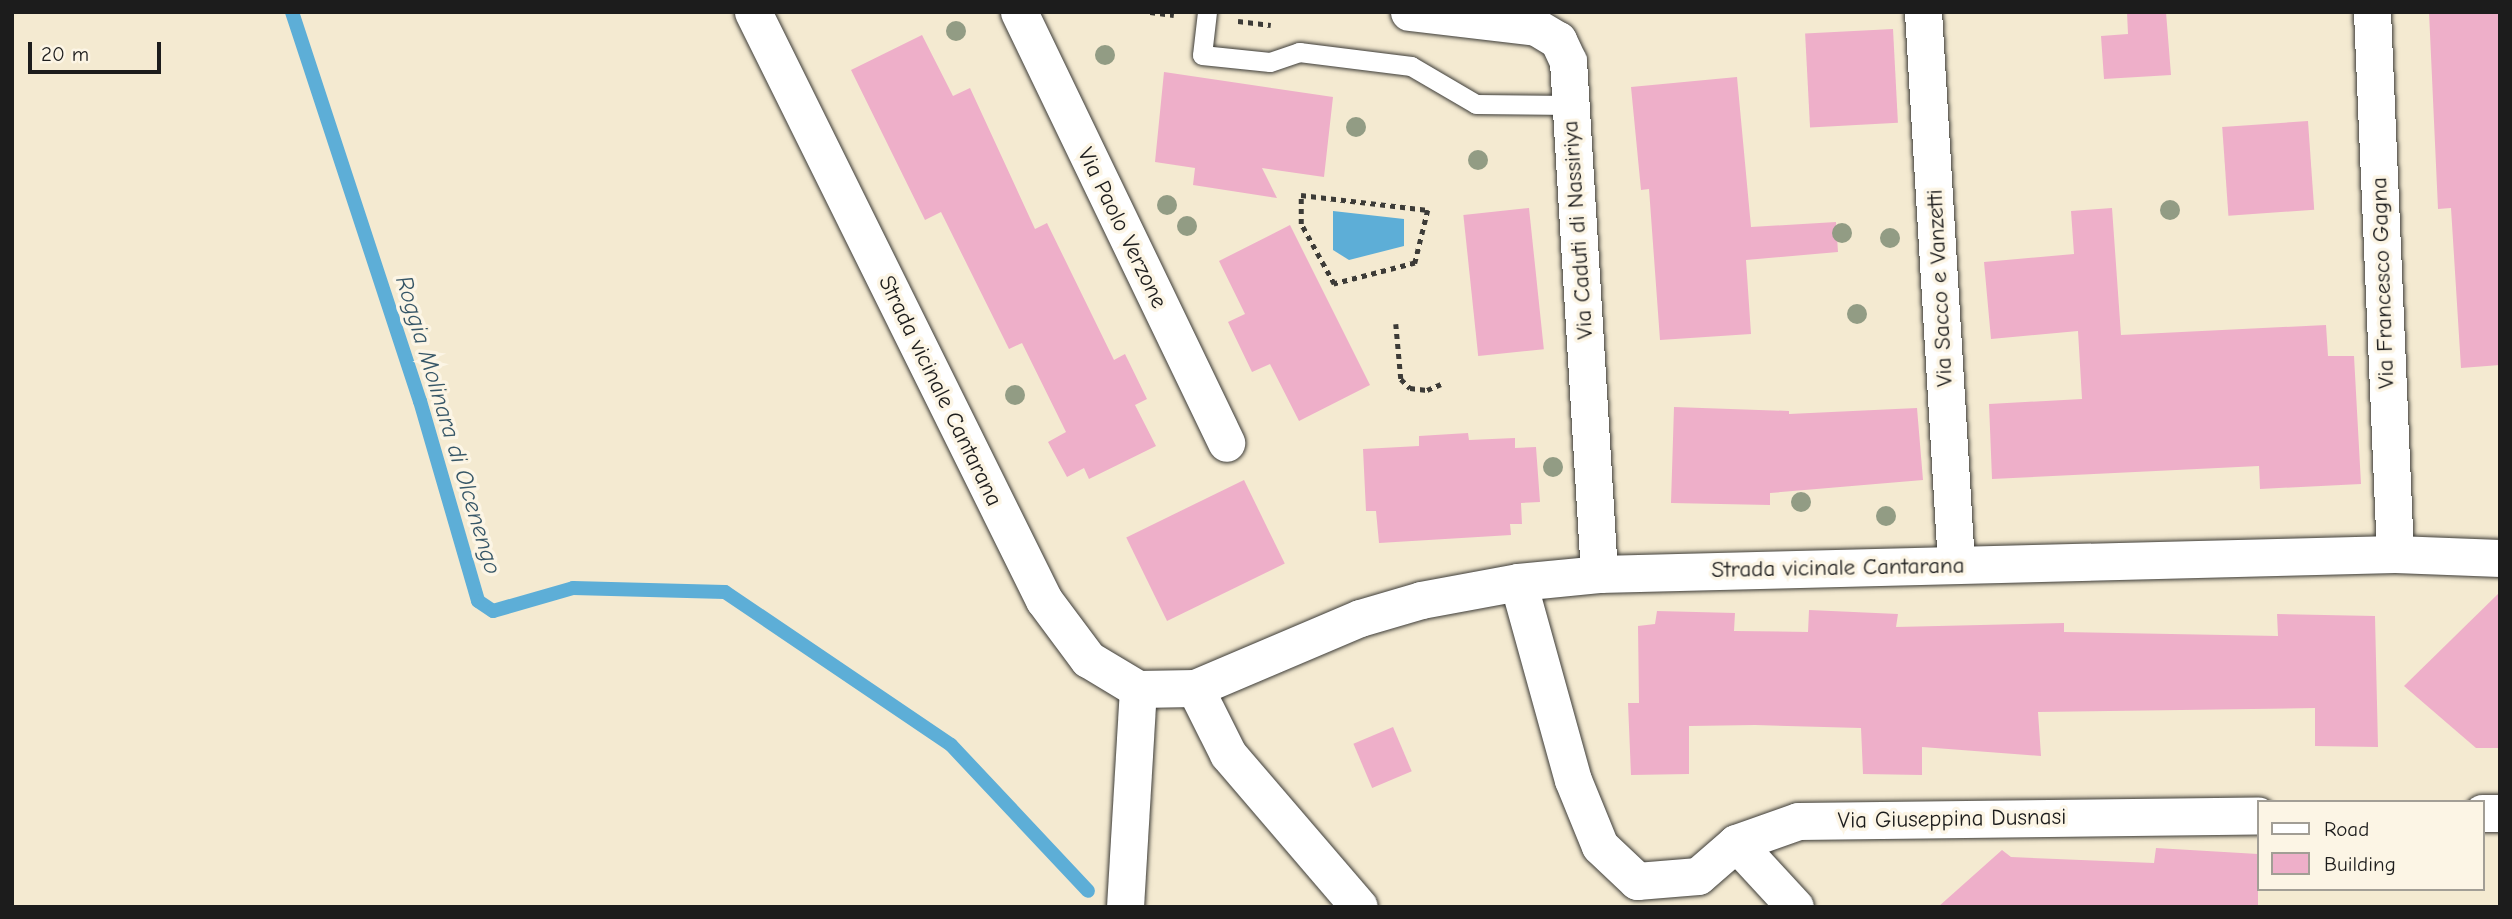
<!DOCTYPE html>
<style>
body{margin:0}
#map{position:relative;width:2512px;height:919px;overflow:hidden;background:#f4ead1;font-family:"Comic Neue",sans-serif}
div>[style]{position:absolute}
.water>*{inset:0;background:#5daed7}
.stream>*{height:14px;margin:-7px;padding:0 7px;transform-origin:7px;border-radius:7px;background:#5daed7}
.building>*{inset:0;background:#eeafc9;transform-origin:0 0}
.path>*{height:4.5px;margin-top:-2.25px;transform-origin:0;background:repeating-linear-gradient(90deg,#3c3b37 0 5px,transparent 0 10px)}
.roads{filter:drop-shadow(0 0 2px #3c3b37) drop-shadow(0 0 2px #3c3b37)}
.service>*{height:19px;margin:-9.5px;padding:0 9.5px;transform-origin:9.5px;border-radius:9.5px;background:#fff}
.minor>*{height:37px;margin:-18.5px;padding:0 18.5px;transform-origin:18.5px;border-radius:18.5px;background:#fff}
.trees>*{width:20px;height:20px;margin:-10px;border-radius:50%;background:#929c84}
span{translate:-50% -50%;white-space:nowrap;text-align:center;line-height:1.15;-webkit-text-stroke:7px #fcf5e5;paint-order:stroke}
.street-label{font-size:23px;color:#1c1c1c}
.water-label{font-size:24px;color:#365667;font-style:italic}
.frame{position:absolute;inset:0;border:14px solid #1c1c1c;pointer-events:none}
.legend{position:absolute;left:2257px;top:800px;width:228px;height:91px;box-sizing:border-box;background:#fcf5e5;border:2px solid #a29e95;margin:0;padding:9px 12px;list-style:none;font-size:21px;color:#1c1c1c}
.legend li{display:flex;align-items:center;gap:14px;height:35px}
.legend b{width:35px;border:2px solid #a29e95}
.scale{position:absolute;left:28px;top:42px;width:133px;height:32px;box-sizing:border-box;border:4px solid #1c1c1c;border-top:0;padding-left:9px;font-size:21px;line-height:24px;white-space:nowrap;color:#1c1c1c;-webkit-text-stroke:5px #fcf5e5;paint-order:stroke}
</style>
<div id="map">
<div class="water">
<i style="clip-path:polygon(1333px 211px,1404px 219px,1404px 246px,1349px 260px,1333px 250px)"></i>
</div>
<div class="stream">
<i style="left:292px;top:12px;width:410px;rotate:71.8deg"></i>
<i style="left:420px;top:401px;width:208px;rotate:73.8deg"></i>
<i style="left:478px;top:601px;width:18px;rotate:34deg"></i>
<i style="left:493px;top:611px;width:83px;rotate:-16deg"></i>
<i style="left:573px;top:588px;width:152px;rotate:1.5deg"></i>
<i style="left:725px;top:592px;width:273px;rotate:34.1deg"></i>
<i style="left:951px;top:745px;width:200px;rotate:46.8deg"></i>
</div>
<div class="building">
<i style="clip-path:polygon(2127px 12px,2166px 12px,2171px 75px,2104px 79px,2101px 36px,2128px 34px)"></i>
<i style="clip-path:polygon(2429px 12px,2500px 12px,2500px 365px,2461px 368px,2451px 208px,2438px 209px)"></i>
<i style="left:1893px;top:29px;width:94px;height:88px;rotate:87deg"></i>
<i style="clip-path:polygon(922px 35px,953px 96px,970px 88px,1035px 229px,1047px 223px,1114px 360px,1125px 354px,1147px 399px,1135px 405px,1156px 446px,1089px 479px,1084px 468px,1067px 477px,1048px 442px,1066px 432px,1022px 343px,1009px 349px,941px 212px,925px 220px,851px 70px)"></i>
<i style="clip-path:polygon(1164px 72px,1333px 97px,1324px 177px,1262px 168px,1277px 198px,1193px 185px,1195px 168px,1155px 162px)"></i>
<i style="clip-path:polygon(1737px 77px,1751px 227px,1836px 222px,1838px 252px,1746px 260px,1751px 334px,1660px 340px,1649px 189px,1641px 190px,1631px 87px)"></i>
<i style="left:2308px;top:121px;width:89px;height:86px;rotate:86deg"></i>
<i style="left:1529px;top:208px;width:142px;height:66px;rotate:84deg"></i>
<i style="clip-path:polygon(2112px 208px,2121px 335px,2326px 325px,2328px 356px,2354px 356px,2361px 484px,2260px 489px,2259px 466px,1992px 479px,1989px 404px,2082px 399px,2078px 331px,1991px 339px,1984px 262px,2074px 254px,2071px 211px)"></i>
<i style="clip-path:polygon(1290px 225px,1370px 385px,1299px 421px,1270px 364px,1252px 372px,1228px 322px,1245px 314px,1219px 261px)"></i>
<i style="clip-path:polygon(1674px 407px,1789px 411px,1789px 414px,1917px 408px,1923px 480px,1770px 493px,1770px 505px,1671px 503px)"></i>
<i style="clip-path:polygon(1468px 433px,1469px 440px,1515px 438px,1515px 448px,1536px 447px,1540px 502px,1521px 503px,1522px 524px,1510px 524px,1511px 535px,1379px 543px,1376px 511px,1366px 511px,1363px 449px,1419px 446px,1419px 436px)"></i>
<i style="left:1244px;top:480px;width:93px;height:131px;rotate:64deg"></i>
<i style="clip-path:polygon(2500px 592px,2500px 748px,2476px 748px,2404px 686px)"></i>
<i style="clip-path:polygon(1809px 610px,1898px 614px,1896px 627px,2064px 623px,2064px 632px,2278px 636px,2277px 614px,2375px 616px,2378px 747px,2315px 746px,2315px 708px,2038px 712px,2041px 756px,1922px 747px,1922px 775px,1863px 774px,1861px 728px,1755px 725px,1689px 726px,1689px 774px,1631px 775px,1628px 703px,1639px 703px,1638px 626px,1655px 624px,1657px 611px,1735px 613px,1734px 631px,1808px 632px)"></i>
<i style="left:1393px;top:727px;width:48px;height:43px;rotate:67deg"></i>
<i style="clip-path:polygon(2156px 848px,2258px 854px,2258px 907px,1938px 907px,2002px 850px,2011px 857px,2154px 863px)"></i>
</div>
<div class="path">
<i style="left:1150px;top:12px;width:24px;rotate:7deg"></i>
<i style="left:1238px;top:21px;width:33px;rotate:7deg"></i>
<i style="left:1301px;top:195px;width:128px;rotate:6.7deg"></i>
<i style="left:1428px;top:210px;width:55px;rotate:103.8deg"></i>
<i style="left:1415px;top:263px;width:84px;rotate:165.5deg"></i>
<i style="left:1334px;top:284px;width:68px;rotate:-118.8deg"></i>
<i style="left:1301px;top:224px;width:29px;rotate:-90deg"></i>
<i style="left:1396px;top:324px;width:55px;rotate:84.8deg"></i>
<i style="left:1401px;top:379px;width:13px;rotate:45deg"></i>
<i style="left:1410px;top:388px;width:17px;rotate:7deg"></i>
<i style="left:1427px;top:390px;width:15px;rotate:-23deg"></i>
</div>
<div class="roads">
<div class="service">
<i style="left:1207px;top:12px;width:43px;rotate:96.6deg"></i>
<i style="left:1202px;top:55px;width:68px;rotate:5.9deg"></i>
<i style="left:1270px;top:62px;width:31px;rotate:-19deg"></i>
<i style="left:1299px;top:52px;width:113px;rotate:7.1deg"></i>
<i style="left:1411px;top:66px;width:75px;rotate:30.3deg"></i>
<i style="left:1476px;top:104px;width:94px;rotate:0.6deg"></i>
</div>
<div class="minor">
<i style="left:753px;top:12px;width:656px;rotate:63.67deg"></i>
<i style="left:1044px;top:600px;width:74px;rotate:53.3deg"></i>
<i style="left:1088px;top:659px;width:58px;rotate:31deg"></i>
<i style="left:1138px;top:689px;width:57px;rotate:-1deg"></i>
<i style="left:1195px;top:688px;width:179px;rotate:-23deg"></i>
<i style="left:1360px;top:618px;width:64px;rotate:-16.4deg"></i>
<i style="left:1421px;top:600px;width:99px;rotate:-10.5deg"></i>
<i style="left:1518px;top:582px;width:81px;rotate:-5.6deg"></i>
<i style="left:1599px;top:574px;width:796px;rotate:-1.44deg"></i>
<i style="left:2395px;top:554px;width:105px;rotate:2.2deg"></i>
<i style="left:1019px;top:12px;width:478px;rotate:64.3deg"></i>
<i style="left:1409px;top:12px;width:128px;rotate:6.7deg"></i>
<i style="left:1536px;top:27px;width:26px;rotate:31deg"></i>
<i style="left:1558px;top:40px;width:23px;rotate:65deg"></i>
<i style="left:1568px;top:61px;width:514px;rotate:86.54deg"></i>
<i style="left:1923px;top:12px;width:554px;rotate:86.58deg"></i>
<i style="left:2372px;top:12px;width:542px;rotate:87.57deg"></i>
<i style="left:1518px;top:582px;width:205px;rotate:74.5deg"></i>
<i style="left:1573px;top:780px;width:71px;rotate:67.8deg"></i>
<i style="left:1600px;top:846px;width:51px;rotate:43.4deg"></i>
<i style="left:1637px;top:881px;width:61px;rotate:-4.7deg"></i>
<i style="left:1698px;top:876px;width:50px;rotate:-41deg"></i>
<i style="left:1736px;top:843px;width:66px;rotate:-19.5deg"></i>
<i style="left:1798px;top:821px;width:460px;rotate:-0.7deg"></i>
<i style="left:1195px;top:688px;width:74px;rotate:63.4deg"></i>
<i style="left:1228px;top:754px;width:201px;rotate:49.4deg"></i>
<i style="left:2482px;top:813px;width:18px"></i>
<i style="left:1736px;top:843px;width:87px;rotate:47.3deg"></i>
<i style="left:1125px;top:907px;width:218px;rotate:-86.6deg"></i>
</div>
</div>
<div class="trees">
<i style="left:956px;top:31px"></i>
<i style="left:1105px;top:55px"></i>
<i style="left:1356px;top:127px"></i>
<i style="left:1478px;top:160px"></i>
<i style="left:1167px;top:205px"></i>
<i style="left:2170px;top:210px"></i>
<i style="left:1187px;top:226px"></i>
<i style="left:1842px;top:233px"></i>
<i style="left:1890px;top:238px"></i>
<i style="left:1857px;top:314px"></i>
<i style="left:1015px;top:395px"></i>
<i style="left:1553px;top:467px"></i>
<i style="left:1801px;top:502px"></i>
<i style="left:1886px;top:516px"></i>
</div>
<div class="street-label">
<span style="left:1122px;top:228px;rotate:64deg">Via Paolo Verzone</span>
<span style="left:1578px;top:230px;rotate:-94deg">Via Caduti di Nassiriya</span>
<span style="left:2383px;top:283px;rotate:-92deg">Via Francesco Gagna</span>
<span style="left:1940px;top:288px;rotate:-93deg">Via Sacco e Vanzetti</span>
<span style="left:940px;top:391px;rotate:64deg">Strada vicinale Cantarana</span>
<span style="left:1838px;top:568px;rotate:-1deg">Strada vicinale Cantarana</span>
<span style="left:1952px;top:819px;rotate:-1deg">Via Giuseppina Dusnasi</span>
</div>
<div class="water-label">
<span style="left:448px;top:425px;rotate:73deg">Roggia Molinara di Olcenengo</span>
</div>
<div class="frame"></div>
<ul class="legend">
<li><b style="height:9px;background:#fff"></b>Road</li>
<li><b style="height:19px;background:#eeafc9"></b>Building</li>
</ul>
<div class="scale">20 m</div>
</div>
